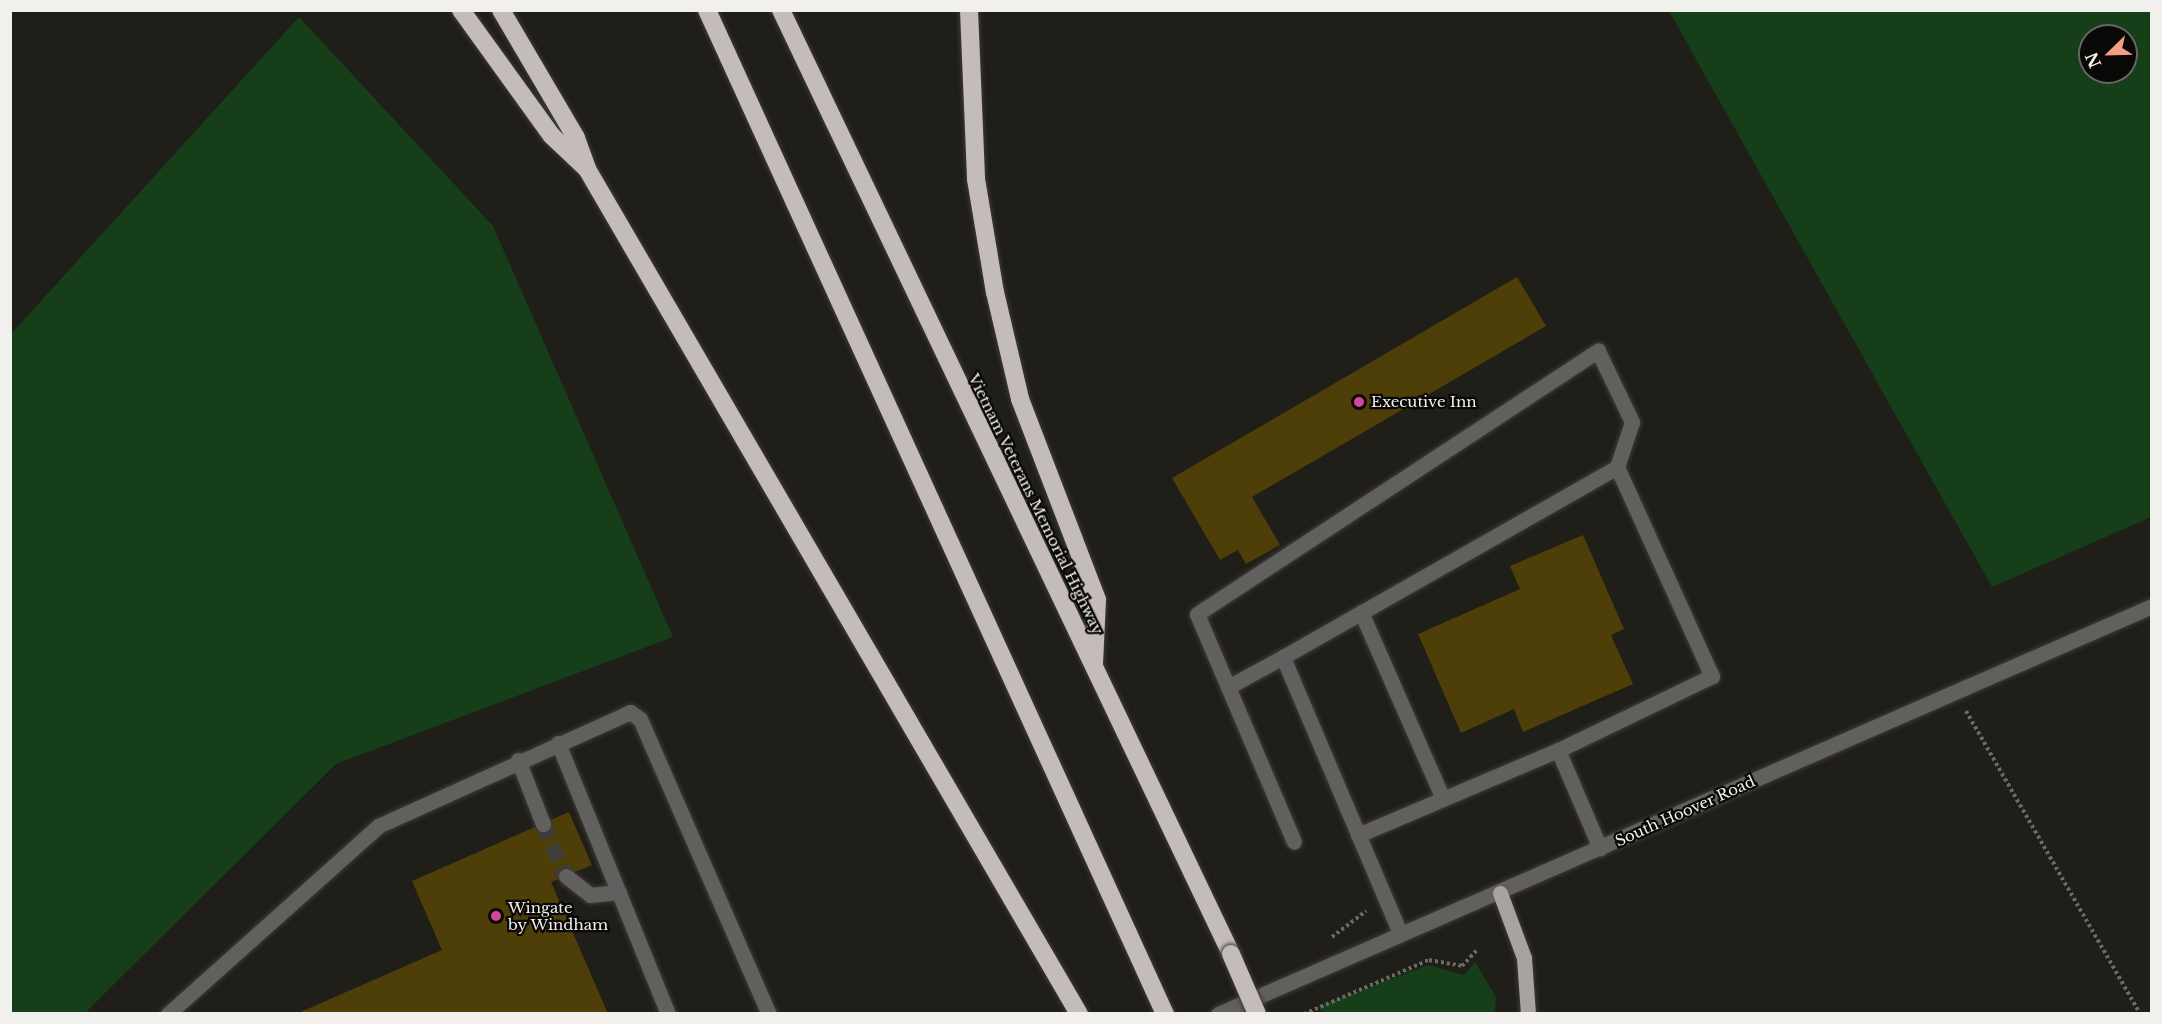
<!DOCTYPE html>
<style>
body{margin:0}
#map{position:relative;width:2162px;height:1024px;overflow:hidden;background:#201e19;font-family:"Libre Baskerville",serif}
div>[style]{position:absolute}
.green>*{inset:0;background:#153e19}
.building>*{inset:0;background:#4e3e08}
.minor-tunnel>*{height:15px;margin-top:-7.5px;transform-origin:0;background:repeating-linear-gradient(90deg,#3f3e39 0 15px,transparent 0 23px)}
.path>*{height:4px;margin-top:-2px;transform-origin:0;background:repeating-linear-gradient(90deg,#6c6a66 0 3px,transparent 0 6px)}
.roads{filter:drop-shadow(0 0 2px #3d3b37) drop-shadow(0 0 2px #3d3b37)}
.minor>*{height:15px;margin:-7.5px;padding:0 7.5px;transform-origin:7.5px;border-radius:7.5px;background:#62605f}
.major>*{height:15px;margin:-7.5px;padding:0 7.5px;transform-origin:7.5px;border-radius:7.5px;background:#a8a2a0}
.highway>*{height:18px;margin:-9px;padding:0 9px;transform-origin:9px;border-radius:9px;background:#c3bcba}
.bridges{filter:drop-shadow(0 0 2px #3d3b37) drop-shadow(0 0 2px #3d3b37)}
.highway-bridge>*{height:18px;margin:-9px;padding:0 9px;transform-origin:9px;border-radius:9px;background:#c3bcba}
.dots>*{width:16px;height:16px;translate:-50% -50%;box-sizing:border-box;border:3px solid #090806;border-radius:50%}
span{translate:-50% -50%;white-space:nowrap;text-align:center;line-height:1.15;-webkit-text-stroke:4.5px #090806;paint-order:stroke}
.poi-label{font-size:15px;color:#f1f0ed}
.left{translate:0 -50%;text-align:left}
.street-label{font-size:15px;color:#f1f0ed}
.frame{position:absolute;inset:0;border:12px solid #f1f0ed;pointer-events:none}
.north{position:absolute;left:2078px;top:24px;width:60px;height:60px;box-sizing:border-box;background:#090806;border:2px solid #666562;border-radius:50%;rotate:247deg;font-size:16px;font-weight:700;line-height:24px;text-align:center;color:#f1f0ed}
.north::after{content:'';display:block;margin:auto;width:21px;height:27px;background:#f39f83;clip-path:polygon(50% 0,100% 100%,50% 72%,0 100%)}
</style>
<div id="map">
<div class="green">
<i style="clip-path:polygon(evenodd,1669px 11px,2151px 11px,2151px 517px,1992px 587px,1669px 11px,2090px 36px,2126px 36px,2126px 72px,2090px 72px,2090px 36px)"></i>
<i style="clip-path:polygon(299px 17px,493px 226px,673px 637px,336px 764px,85px 1013px,11px 1013px,11px 334px)"></i>
<i style="clip-path:polygon(1475px 962px,1496px 997px,1495px 1013px,1322px 1014px,1319px 1006px,1428px 965px,1464px 975px)"></i>
</div>
<div class="building">
<i style="clip-path:polygon(1517px 277px,1546px 326px,1252px 497px,1280px 545px,1246px 564px,1238px 550px,1220px 560px,1172px 478px)"></i>
<i style="clip-path:polygon(1583px 535px,1624px 629px,1611px 635px,1633px 684px,1523px 732px,1514px 709px,1461px 733px,1418px 634px,1520px 589px,1510px 566px)"></i>
<i style="clip-path:polygon(569px 812px,592px 865px,551px 882px,608px 1014px,296px 1014px,442px 950px,412px 881px)"></i>
</div>
<div class="minor-tunnel">
<i style="left:543px;top:824px;width:57px;rotate:66.1deg"></i>
</div>
<div class="path">
<i style="left:1966px;top:711px;width:349px;rotate:60.1deg"></i>
<i style="left:1332px;top:937px;width:43px;rotate:-37.4deg"></i>
<i style="left:1304px;top:1014px;width:136px;rotate:-23.4deg"></i>
<i style="left:1429px;top:960px;width:34px;rotate:10deg"></i>
<i style="left:1462px;top:966px;width:23px;rotate:-47deg"></i>
</div>
<div class="roads">
<div class="minor">
<i style="left:1361px;top:612px;width:204px;rotate:66.3deg"></i>
<i style="left:1283px;top:657px;width:63px;rotate:151.4deg"></i>
<i style="left:1228px;top:687px;width:79px;rotate:-113deg"></i>
<i style="left:1197px;top:614px;width:480px;rotate:-33.3deg"></i>
<i style="left:1598px;top:351px;width:79px;rotate:64.4deg"></i>
<i style="left:1632px;top:422px;width:47px;rotate:108.4deg"></i>
<i style="left:1228px;top:687px;width:168px;rotate:66.9deg"></i>
<i style="left:558px;top:743px;width:292px;rotate:67.9deg"></i>
<i style="left:518px;top:760px;width:69px;rotate:68.7deg"></i>
<i style="left:1358px;top:835px;width:217px;rotate:-23deg"></i>
<i style="left:566px;top:876px;width:31px;rotate:38deg"></i>
<i style="left:590px;top:895px;width:29px;rotate:-6deg"></i>
<i style="left:1400px;top:933px;width:300px;rotate:-113deg"></i>
<i style="left:1283px;top:657px;width:384px;rotate:-29.6deg"></i>
<i style="left:1617px;top:467px;width:230px;rotate:65.6deg"></i>
<i style="left:1712px;top:676px;width:171px;rotate:154.3deg"></i>
<i style="left:1558px;top:750px;width:107px;rotate:66.8deg"></i>
<i style="left:168px;top:1014px;width:282px;rotate:-41.8deg"></i>
<i style="left:378px;top:826px;width:277px;rotate:-24.3deg"></i>
<i style="left:630px;top:712px;width:12px;rotate:35deg"></i>
<i style="left:640px;top:719px;width:322px;rotate:66.4deg"></i>
<i style="left:1218px;top:1014px;width:1019px;rotate:-23.6deg"></i>
</div>
<div class="major">
<i style="left:1500px;top:893px;width:69px;rotate:69.7deg"></i>
<i style="left:1524px;top:958px;width:56px;rotate:85.9deg"></i>
</div>
<div class="highway">
<i style="left:461px;top:10px;width:155px;rotate:54.2deg"></i>
<i style="left:552px;top:136px;width:47px;rotate:43.3deg"></i>
<i style="left:501px;top:10px;width:148px;rotate:59.6deg"></i>
<i style="left:576px;top:138px;width:33px;rotate:70deg"></i>
<i style="left:587px;top:169px;width:978px;rotate:59.79deg"></i>
<i style="left:707px;top:10px;width:1104px;rotate:65.48deg"></i>
<i style="left:781px;top:10px;width:1046px;rotate:64.51deg"></i>
<i style="left:969px;top:10px;width:169px;rotate:87.6deg"></i>
<i style="left:976px;top:179px;width:115px;rotate:80.5deg"></i>
<i style="left:995px;top:292px;width:110px;rotate:76.8deg"></i>
<i style="left:1020px;top:399px;width:215px;rotate:69deg"></i>
<i style="left:1097px;top:600px;width:63px;rotate:92.7deg"></i>
</div>
</div>
<div class="bridges">
<div class="highway-bridge">
<i style="left:1231px;top:954px;width:65px;rotate:66.6deg"></i>
</div>
</div>
<div class="dots">
<i style="left:1359px;top:402px;background:#d1479c"></i>
<i style="left:496px;top:916px;background:#d1479c"></i>
</div>
<div class="poi-label">
<span class="left" style="left:1371px;top:402px">Executive Inn</span>
<span class="left" style="left:508px;top:916px">Wingate<br>by Windham</span>
</div>
<div class="street-label">
<span style="left:1036px;top:504px;rotate:64deg">Vietnam Veterans Memorial Highway</span>
<span style="left:1685px;top:811px;rotate:-24deg">South Hoover Road</span>
</div>
<div class="frame"></div>
<div class="north">N</div>
</div>
